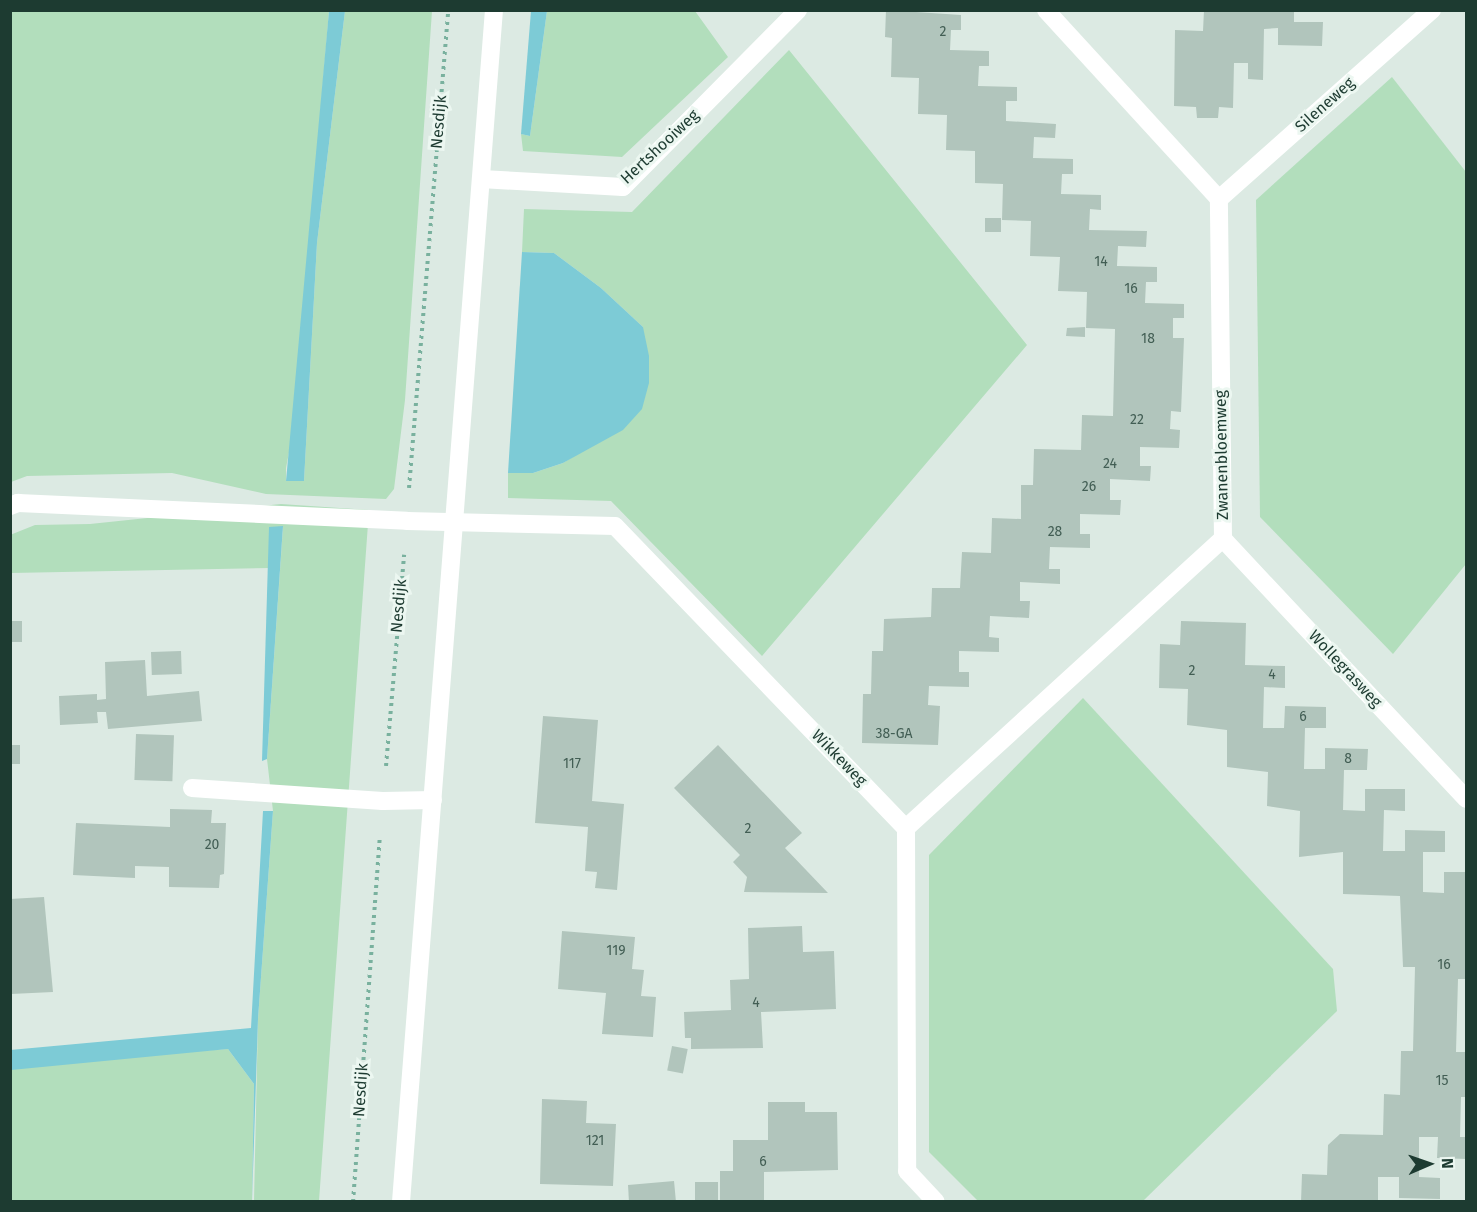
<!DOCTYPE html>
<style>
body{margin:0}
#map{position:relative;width:1477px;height:1212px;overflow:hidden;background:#dceae3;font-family:"Fira Sans",sans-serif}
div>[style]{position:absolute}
.green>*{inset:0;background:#b2debc}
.water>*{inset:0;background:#7dcbd6}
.building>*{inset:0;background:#b1c5bc;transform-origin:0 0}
.path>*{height:4px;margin-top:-2px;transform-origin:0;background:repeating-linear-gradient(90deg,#79b19e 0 3px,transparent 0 7.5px)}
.minor>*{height:18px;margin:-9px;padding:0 9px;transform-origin:9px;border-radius:9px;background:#fff}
span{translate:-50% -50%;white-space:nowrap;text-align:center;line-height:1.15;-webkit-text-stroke:6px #ecf7f1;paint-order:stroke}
.number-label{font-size:14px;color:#425e54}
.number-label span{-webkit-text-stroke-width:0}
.street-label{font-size:16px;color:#1d3b31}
.frame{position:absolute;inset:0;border:12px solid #1d3b31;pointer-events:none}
.north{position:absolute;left:1399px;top:1134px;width:60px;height:60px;-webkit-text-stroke:4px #ecf7f1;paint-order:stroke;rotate:88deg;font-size:16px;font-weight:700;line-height:24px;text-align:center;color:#1d3b31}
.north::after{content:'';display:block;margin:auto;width:21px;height:27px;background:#1d3b31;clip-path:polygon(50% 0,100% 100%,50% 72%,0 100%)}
</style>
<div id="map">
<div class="green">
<i style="clip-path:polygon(11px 11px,329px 11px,294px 426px,286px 468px,286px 481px,304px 481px,317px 243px,345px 11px,432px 11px,405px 400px,394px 489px,386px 499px,266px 494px,172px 473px,27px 476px,11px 482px)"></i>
<i style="clip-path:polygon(547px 11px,695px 11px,728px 57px,622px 157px,523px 151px,521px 134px,530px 136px)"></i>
<i style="clip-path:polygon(789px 50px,1027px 345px,762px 656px,611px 501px,508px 498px,508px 473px,533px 473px,563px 463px,579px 453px,643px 327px,601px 288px,554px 253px,522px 252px,524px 209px,632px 212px)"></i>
<i style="clip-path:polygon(1392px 77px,1466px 172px,1466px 564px,1393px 654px,1260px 517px,1256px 200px)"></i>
<i style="clip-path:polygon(281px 504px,369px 510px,319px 1201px,254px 1201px,258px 1019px,273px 811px,267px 759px,283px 527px,269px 527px,270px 568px,11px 573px,10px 535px,35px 525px,90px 524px)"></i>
<i style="clip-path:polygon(1083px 698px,1333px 969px,1337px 1011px,1143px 1201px,978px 1201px,929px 1152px,929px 855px)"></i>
<i style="clip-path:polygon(228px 1049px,254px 1084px,252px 1201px,11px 1202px,11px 1063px)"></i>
</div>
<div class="water">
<i style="clip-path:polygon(329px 11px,345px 11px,317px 243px,304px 481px,286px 481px)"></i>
<i style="clip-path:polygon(531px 11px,547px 11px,530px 136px,521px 134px)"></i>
<i style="clip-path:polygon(522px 252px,554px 253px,601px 288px,643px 327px,649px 356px,649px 383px,642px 409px,623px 430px,563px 463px,533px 473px,508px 473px)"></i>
<i style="clip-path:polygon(283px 526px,267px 759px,262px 761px,269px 527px)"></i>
<i style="clip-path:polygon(263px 811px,273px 811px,258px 1019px,252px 1202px,254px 1084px,228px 1049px,11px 1070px,10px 1050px,251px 1028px)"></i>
</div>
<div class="building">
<i style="clip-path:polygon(886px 10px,961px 15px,961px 30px,951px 30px,950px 50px,989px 51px,989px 66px,979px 66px,978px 86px,1017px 87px,1017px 101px,1006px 101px,1006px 121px,1056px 124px,1055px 138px,1034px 137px,1033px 158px,1073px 159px,1073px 174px,1062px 174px,1061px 194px,1101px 195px,1101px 210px,1090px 209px,1089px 230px,1147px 231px,1146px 247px,1118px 246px,1117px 266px,1157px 267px,1157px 282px,1146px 282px,1145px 303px,1184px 304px,1184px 318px,1173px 318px,1173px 338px,1184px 338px,1181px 412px,1171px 411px,1170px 429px,1180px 430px,1179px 448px,1140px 447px,1140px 466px,1151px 466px,1150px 481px,1110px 479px,1110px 500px,1121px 500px,1120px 515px,1080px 514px,1080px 534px,1090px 534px,1090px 548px,1050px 547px,1049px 569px,1060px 569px,1060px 584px,1020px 582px,1020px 601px,1030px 601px,1029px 618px,990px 616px,989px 637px,999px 638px,999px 652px,959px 651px,959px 672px,969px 672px,969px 687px,929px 686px,928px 705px,940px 706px,938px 745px,862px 743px,863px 694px,871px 694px,872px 651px,883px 651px,884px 619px,931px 617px,932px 588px,960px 588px,962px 552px,991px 553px,992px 518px,1021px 519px,1021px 485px,1033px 485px,1034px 449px,1081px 450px,1082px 415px,1113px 416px,1115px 329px,1086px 328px,1087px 292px,1058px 291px,1060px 257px,1030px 256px,1031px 221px,1002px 220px,1003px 184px,975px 183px,975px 151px,946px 150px,947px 115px,918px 114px,919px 78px,891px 77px,892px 38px,885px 37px)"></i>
<i style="clip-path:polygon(1204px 10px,1294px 10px,1294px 22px,1323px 22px,1322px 46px,1278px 45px,1278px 28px,1264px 29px,1263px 80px,1248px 79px,1248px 63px,1234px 63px,1233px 108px,1219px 107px,1218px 118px,1197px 118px,1196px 107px,1174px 106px,1175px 30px,1203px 31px)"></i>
<i style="left:985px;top:218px;width:16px;height:14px"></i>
<i style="clip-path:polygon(1085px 327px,1085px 337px,1066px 336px,1067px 328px)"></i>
<i style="left:22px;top:621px;width:21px;height:12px;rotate:90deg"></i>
<i style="clip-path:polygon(1181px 621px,1246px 623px,1245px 665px,1285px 666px,1285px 688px,1264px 687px,1263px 728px,1284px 728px,1285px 706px,1326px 707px,1326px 728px,1305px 728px,1304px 769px,1325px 769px,1325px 748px,1368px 749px,1367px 770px,1344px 770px,1343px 810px,1365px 811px,1365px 789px,1405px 789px,1405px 811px,1384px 810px,1383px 851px,1405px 851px,1405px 830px,1445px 831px,1445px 852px,1423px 852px,1423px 892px,1444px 893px,1444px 872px,1466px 872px,1466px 979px,1458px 979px,1456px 1052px,1466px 1052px,1466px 1097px,1461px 1097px,1460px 1137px,1466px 1137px,1466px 1159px,1437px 1158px,1438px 1137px,1419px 1137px,1419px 1177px,1440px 1178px,1440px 1199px,1399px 1198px,1399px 1177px,1378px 1177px,1378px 1202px,1301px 1202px,1302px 1174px,1327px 1175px,1328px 1145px,1340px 1134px,1383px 1135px,1384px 1094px,1400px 1095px,1401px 1051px,1413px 1051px,1415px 967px,1403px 967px,1400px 896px,1343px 894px,1343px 852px,1299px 857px,1300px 811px,1267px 806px,1268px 772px,1227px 767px,1227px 730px,1187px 725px,1188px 689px,1159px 688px,1160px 644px,1180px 645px)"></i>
<i style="left:181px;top:651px;width:23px;height:30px;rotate:88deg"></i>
<i style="clip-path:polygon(145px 660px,147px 696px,199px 691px,202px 721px,108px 729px,106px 712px,97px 712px,98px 723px,60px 725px,59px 696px,97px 694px,97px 700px,106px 699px,105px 662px)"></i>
<i style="clip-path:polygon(543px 716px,598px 720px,592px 801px,624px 804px,617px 890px,595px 888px,597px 872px,585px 871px,588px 827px,535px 823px)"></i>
<i style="left:136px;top:734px;width:38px;height:46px;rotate:2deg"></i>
<i style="left:10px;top:745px;width:10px;height:19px"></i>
<i style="clip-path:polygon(718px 745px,802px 833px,785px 848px,828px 893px,744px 892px,747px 877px,733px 862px,740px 855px,674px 788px)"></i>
<i style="clip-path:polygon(170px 809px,212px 810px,211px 823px,226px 823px,224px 874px,220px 875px,219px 888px,169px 887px,169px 867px,135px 866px,135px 878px,73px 875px,76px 823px,170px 827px)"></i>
<i style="clip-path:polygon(44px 897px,53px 992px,11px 994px,10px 899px)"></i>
<i style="clip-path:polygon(802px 926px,803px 952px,834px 951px,836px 1009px,761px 1012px,763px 1048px,691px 1049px,691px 1038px,685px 1038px,684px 1012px,731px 1010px,730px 980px,749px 979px,748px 928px)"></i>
<i style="clip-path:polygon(562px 931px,635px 937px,632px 969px,644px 970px,641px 996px,656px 997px,653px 1037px,602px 1034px,606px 993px,558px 989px)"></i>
<i style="left:672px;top:1046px;width:16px;height:25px;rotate:11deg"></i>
<i style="clip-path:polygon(542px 1099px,587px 1101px,586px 1123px,616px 1124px,613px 1186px,540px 1184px)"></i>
<i style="clip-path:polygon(768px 1102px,805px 1102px,805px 1112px,837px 1112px,838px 1170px,764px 1172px,764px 1202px,720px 1202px,720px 1171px,733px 1171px,733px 1140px,768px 1140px)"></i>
<i style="clip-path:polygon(674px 1181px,676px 1202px,629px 1202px,628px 1185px)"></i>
<i style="left:718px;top:1182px;width:20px;height:23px;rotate:90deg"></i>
</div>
<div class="path">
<i style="left:409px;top:488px;width:480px;rotate:-85.3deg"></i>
<i style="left:386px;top:766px;width:212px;rotate:-85.1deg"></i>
<i style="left:353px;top:1202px;width:367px;rotate:-85.8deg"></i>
</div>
<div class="minor">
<i style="left:481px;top:179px;width:142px;rotate:3.2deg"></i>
<i style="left:623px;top:187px;width:249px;rotate:-45.3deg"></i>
<i style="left:1219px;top:199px;width:285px;rotate:-41.6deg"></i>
<i style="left:10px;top:506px;width:9px;rotate:-21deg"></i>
<i style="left:18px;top:503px;width:389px;rotate:2.6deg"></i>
<i style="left:407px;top:521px;width:208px;rotate:1.4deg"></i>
<i style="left:615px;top:526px;width:419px;rotate:46.1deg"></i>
<i style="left:906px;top:828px;width:343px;rotate:89.8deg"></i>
<i style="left:907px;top:1171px;width:42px;rotate:46.9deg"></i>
<i style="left:1223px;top:539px;width:356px;rotate:46.9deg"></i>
<i style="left:192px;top:788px;width:191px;rotate:3.9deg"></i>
<i style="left:383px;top:801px;width:50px;rotate:-1.1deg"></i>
<i style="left:906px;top:828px;width:429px;rotate:-42.4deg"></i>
<i style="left:1223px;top:539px;width:340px;rotate:-90.7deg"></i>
<i style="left:1219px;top:199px;width:256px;rotate:-132.5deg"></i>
<i style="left:401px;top:1202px;width:1196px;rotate:-85.54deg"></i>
</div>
<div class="number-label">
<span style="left:943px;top:32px">2</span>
<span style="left:1101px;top:262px">14</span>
<span style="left:1131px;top:289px">16</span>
<span style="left:1148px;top:339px">18</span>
<span style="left:1137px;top:420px">22</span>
<span style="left:1110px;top:464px">24</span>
<span style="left:1089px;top:487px">26</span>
<span style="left:1055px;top:532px">28</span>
<span style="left:1192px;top:671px">2</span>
<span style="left:1272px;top:675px">4</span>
<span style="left:1303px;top:717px">6</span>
<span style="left:894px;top:734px">38-GA</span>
<span style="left:1348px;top:759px">8</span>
<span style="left:572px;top:764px">117</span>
<span style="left:748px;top:829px">2</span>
<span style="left:212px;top:845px">20</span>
<span style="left:616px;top:951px">119</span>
<span style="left:1444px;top:965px">16</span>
<span style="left:756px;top:1003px">4</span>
<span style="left:1442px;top:1081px">15</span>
<span style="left:595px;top:1141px">121</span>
<span style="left:763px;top:1162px">6</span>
</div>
<div class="street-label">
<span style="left:1325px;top:105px;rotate:-42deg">Sileneweg</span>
<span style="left:439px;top:122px;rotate:-85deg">Nesdijk</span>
<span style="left:660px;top:147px;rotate:-43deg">Hertshooiweg</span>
<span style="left:1222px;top:455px;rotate:-91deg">Zwanenbloemweg</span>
<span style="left:399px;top:606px;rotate:-85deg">Nesdijk</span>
<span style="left:1345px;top:669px;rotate:47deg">Wollegrasweg</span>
<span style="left:839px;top:758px;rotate:46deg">Wikkeweg</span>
<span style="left:361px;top:1090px;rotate:-86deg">Nesdijk</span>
</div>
<div class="frame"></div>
<div class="north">N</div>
</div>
